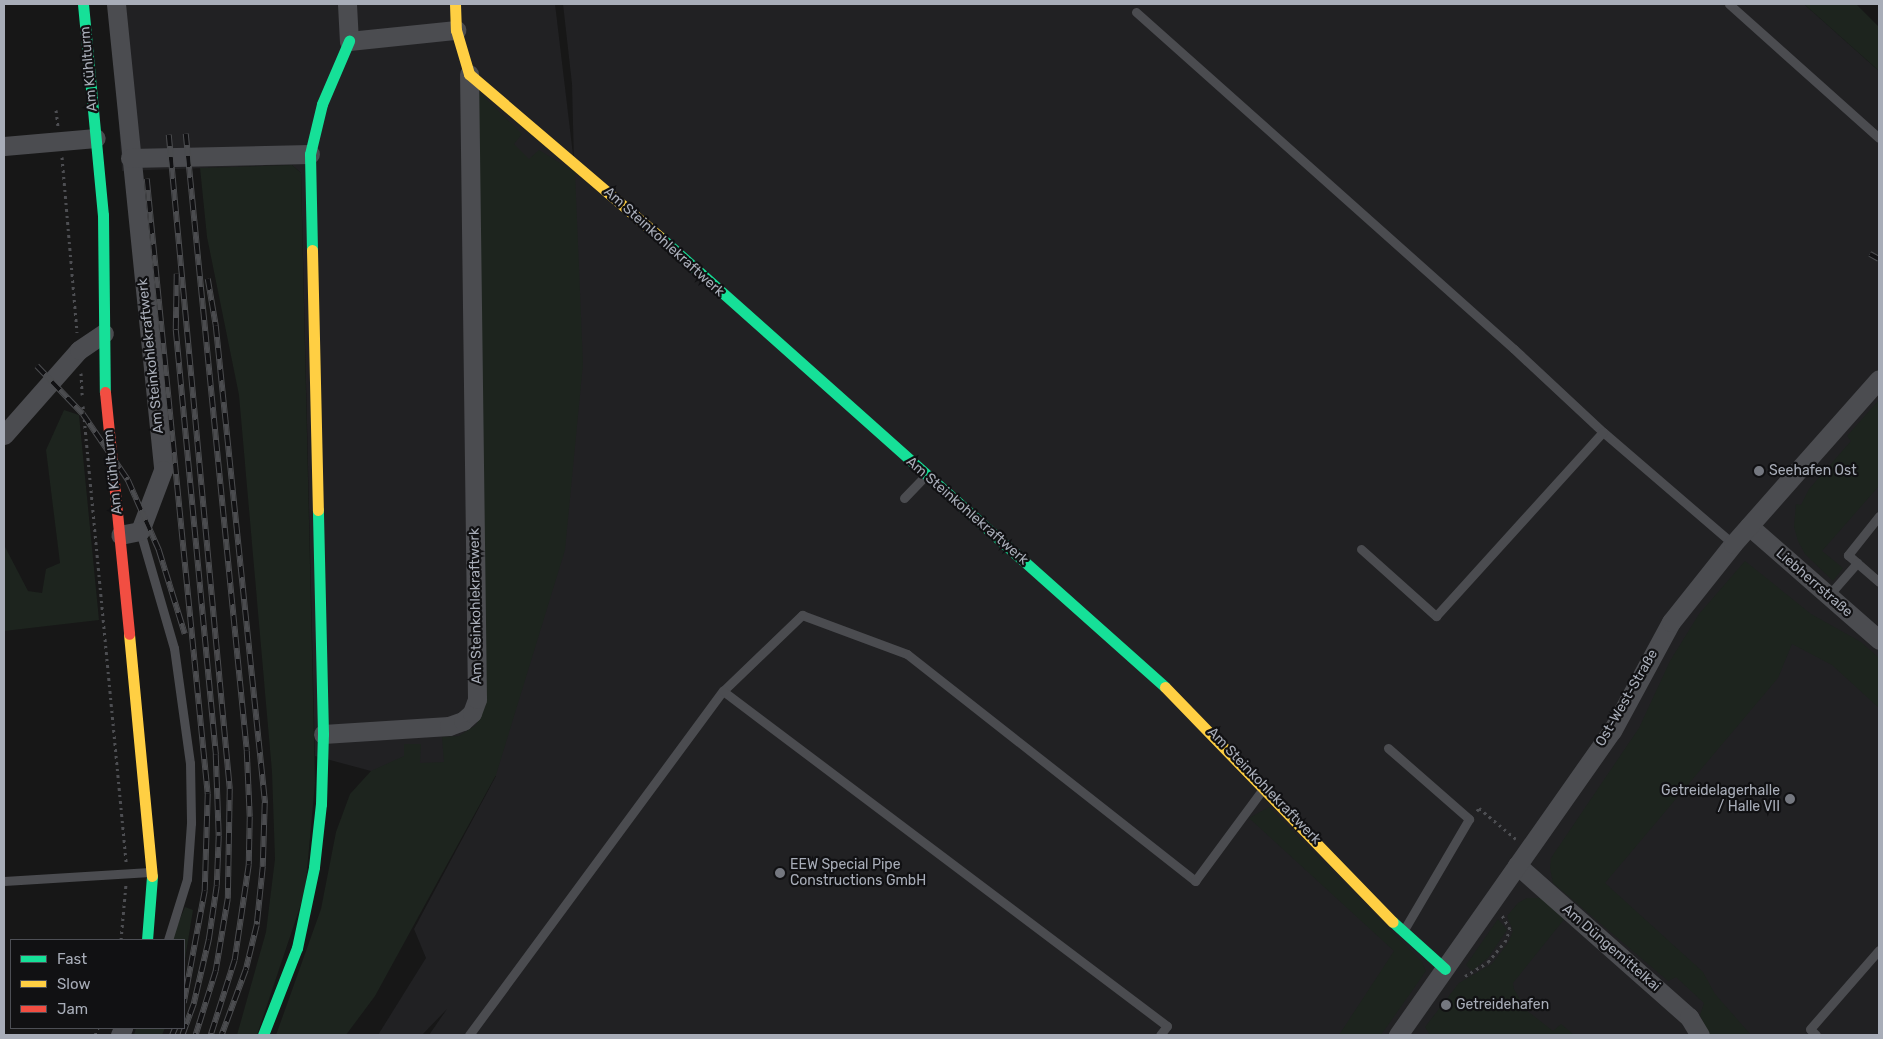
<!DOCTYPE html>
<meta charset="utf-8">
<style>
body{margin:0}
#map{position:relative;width:1883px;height:1039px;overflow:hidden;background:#171717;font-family:Rubik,sans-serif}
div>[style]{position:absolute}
.built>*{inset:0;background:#212123}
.green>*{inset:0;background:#1d241e}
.path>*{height:3px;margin-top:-1.5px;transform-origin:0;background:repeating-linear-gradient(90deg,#4d4e52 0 2.5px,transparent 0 6.5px)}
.lane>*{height:9px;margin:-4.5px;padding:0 4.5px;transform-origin:4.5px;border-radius:4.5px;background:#4b4c50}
.street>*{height:19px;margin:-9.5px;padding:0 9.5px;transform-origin:9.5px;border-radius:9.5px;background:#4b4c50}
.fast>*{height:11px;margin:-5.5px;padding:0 5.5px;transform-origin:5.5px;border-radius:5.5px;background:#16e098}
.slow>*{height:11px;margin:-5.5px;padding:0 5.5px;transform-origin:5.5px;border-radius:5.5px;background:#ffcf43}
.jam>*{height:11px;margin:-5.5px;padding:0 5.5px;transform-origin:5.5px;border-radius:5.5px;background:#f24e42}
.rail>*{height:5.5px;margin-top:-2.75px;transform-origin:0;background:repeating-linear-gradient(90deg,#111113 0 11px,#4b4c4f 0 22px);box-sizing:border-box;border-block:1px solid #4b4c4f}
.dots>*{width:14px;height:14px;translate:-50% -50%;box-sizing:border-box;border:2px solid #111113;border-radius:50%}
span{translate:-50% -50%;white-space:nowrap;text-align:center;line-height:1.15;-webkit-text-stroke:4.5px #111113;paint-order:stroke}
.street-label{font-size:14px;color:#a8adb8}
.poi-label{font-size:14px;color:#a8adb8}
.left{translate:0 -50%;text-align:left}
.right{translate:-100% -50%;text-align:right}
.frame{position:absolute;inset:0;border:5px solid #a8adb8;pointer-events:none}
.legend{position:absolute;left:10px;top:939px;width:175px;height:90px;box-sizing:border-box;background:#111113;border:1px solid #4d4f55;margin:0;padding:6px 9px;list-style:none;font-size:15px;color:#a8adb8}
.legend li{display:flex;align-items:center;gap:10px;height:25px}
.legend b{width:25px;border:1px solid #4d4f55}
</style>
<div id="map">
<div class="built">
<i style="clip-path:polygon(111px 4px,555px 4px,574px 163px,572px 84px,563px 4px,1804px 4px,1879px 71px,1879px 1035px,429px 1035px,447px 1009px,422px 1035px,378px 1035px,426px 958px,414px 929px,496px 776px,371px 771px,315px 756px,301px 173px,292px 165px,122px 171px)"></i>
</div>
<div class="green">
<i style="clip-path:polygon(1804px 4px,1856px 4px,1879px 27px,1879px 71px)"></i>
<i style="clip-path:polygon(480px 93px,522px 134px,514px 144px,529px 159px,539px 150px,575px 172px,583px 364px,565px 550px,496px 775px,375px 996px,346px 1035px,276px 1035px,321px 909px,336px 832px,350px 794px,371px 771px,404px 756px,404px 744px,421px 744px,420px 763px,444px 762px,442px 737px,459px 736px,476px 725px,485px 705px,473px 98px)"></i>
<i style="clip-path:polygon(292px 165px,301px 173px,315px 783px,305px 892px,257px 1035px,237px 1035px,266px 932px,275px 859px,272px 772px,239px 395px,207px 237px,200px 168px)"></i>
<i style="clip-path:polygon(1879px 400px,1879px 486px,1822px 551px,1843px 568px,1833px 581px,1805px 554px,1798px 541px,1794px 527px,1796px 504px,1801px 505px,1809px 489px,1851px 441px,1847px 436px)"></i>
<i style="clip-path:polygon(64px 410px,79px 415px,99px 620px,4px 631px,4px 545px,28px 591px,42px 593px,46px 569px,60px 563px,46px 450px)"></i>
<i style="clip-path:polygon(1745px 561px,1811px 614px,1861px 642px,1879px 658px,1879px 708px,1832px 665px,1792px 644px,1778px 678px,1605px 883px,1703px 972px,1715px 994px,1751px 1035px,1710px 1035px,1700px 1015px,1704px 1003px,1676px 977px,1668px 981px,1553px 883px,1550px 868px,1551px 858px,1639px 728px,1670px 661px,1699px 614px)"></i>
<i style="clip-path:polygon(1269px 807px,1422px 962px,1426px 971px,1381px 1035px,1339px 1035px,1394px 951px,1249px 818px)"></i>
<i style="clip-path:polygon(1527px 898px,1542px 898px,1566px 917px,1513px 983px,1514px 989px,1526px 1010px,1553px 1031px,1561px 1024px,1574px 1035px,1430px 1035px,1425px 1027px,1459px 983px,1492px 964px,1508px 943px,1513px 931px,1507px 916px,1518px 903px)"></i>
<i style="clip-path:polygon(185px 907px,193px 910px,184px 965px,184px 940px,171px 940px)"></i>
<i style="clip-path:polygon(1498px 919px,1507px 930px,1488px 958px,1472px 971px,1466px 965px)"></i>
<i style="clip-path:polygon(136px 1028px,165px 1028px,162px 1035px,134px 1035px)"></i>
</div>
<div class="path">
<i style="left:56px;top:110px;width:16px;rotate:83deg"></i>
<i style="left:62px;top:157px;width:176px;rotate:85.1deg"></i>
<i style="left:81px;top:373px;width:22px;rotate:87deg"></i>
<i style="left:83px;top:406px;width:459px;rotate:84.6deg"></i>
<i style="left:1477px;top:811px;width:4px;rotate:-56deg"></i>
<i style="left:1479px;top:808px;width:48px;rotate:40deg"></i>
<i style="left:121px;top:940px;width:56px;rotate:-84.9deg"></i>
<i style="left:1465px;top:976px;width:27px;rotate:-31deg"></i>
<i style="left:1488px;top:962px;width:26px;rotate:-50deg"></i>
<i style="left:1505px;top:942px;width:14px;rotate:-69deg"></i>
<i style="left:1510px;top:929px;width:16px;rotate:-120deg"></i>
<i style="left:95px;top:1035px;width:8px;rotate:-67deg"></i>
</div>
<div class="lane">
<i style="left:1729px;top:4px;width:201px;rotate:41.8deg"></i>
<i style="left:1136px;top:12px;width:506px;rotate:41.72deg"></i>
<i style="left:1514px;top:349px;width:122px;rotate:43deg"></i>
<i style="left:1603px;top:432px;width:172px;rotate:40.7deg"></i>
<i style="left:904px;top:498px;width:32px;rotate:-46deg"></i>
<i style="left:1879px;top:516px;width:50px;rotate:128.5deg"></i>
<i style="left:1848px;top:555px;width:41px;rotate:41.1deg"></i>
<i style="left:140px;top:531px;width:122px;rotate:73.8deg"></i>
<i style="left:174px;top:648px;width:116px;rotate:82.1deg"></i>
<i style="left:190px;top:763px;width:60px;rotate:89deg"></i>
<i style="left:191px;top:823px;width:56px;rotate:94.1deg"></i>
<i style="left:187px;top:879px;width:64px;rotate:107.3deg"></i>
<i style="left:1361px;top:549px;width:101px;rotate:41.8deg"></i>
<i style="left:1436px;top:616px;width:248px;rotate:-47.8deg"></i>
<i style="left:1829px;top:595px;width:43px;rotate:-48.8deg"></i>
<i style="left:723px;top:691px;width:110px;rotate:-43.9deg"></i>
<i style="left:802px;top:615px;width:112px;rotate:20.4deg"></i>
<i style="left:907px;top:654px;width:367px;rotate:38.2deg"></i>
<i style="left:1195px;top:881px;width:113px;rotate:-53.6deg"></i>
<i style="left:1388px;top:748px;width:108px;rotate:41.2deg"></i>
<i style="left:1469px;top:819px;width:129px;rotate:120.4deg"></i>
<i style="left:4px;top:881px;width:146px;rotate:-3.5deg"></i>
<i style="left:469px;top:1035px;width:428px;rotate:-53.6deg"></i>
<i style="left:723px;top:691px;width:556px;rotate:37.03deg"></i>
<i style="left:1167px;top:1026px;width:11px;rotate:128deg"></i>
<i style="left:1816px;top:1035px;width:8px;rotate:-135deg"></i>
<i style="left:1810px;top:1029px;width:105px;rotate:-48.9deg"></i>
</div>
<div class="street">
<i style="left:116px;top:4px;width:468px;rotate:84.2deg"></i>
<i style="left:163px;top:470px;width:65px;rotate:110.7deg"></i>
<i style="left:140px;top:531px;width:20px;rotate:169deg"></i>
<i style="left:347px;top:4px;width:37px;rotate:87deg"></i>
<i style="left:349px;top:41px;width:108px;rotate:-5.9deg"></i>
<i style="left:4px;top:146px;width:92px;rotate:-5deg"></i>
<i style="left:130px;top:158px;width:180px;rotate:-1.3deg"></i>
<i style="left:4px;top:435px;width:113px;rotate:-48.6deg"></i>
<i style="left:79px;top:350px;width:30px;rotate:-34deg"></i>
<i style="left:1749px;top:526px;width:173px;rotate:41.2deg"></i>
<i style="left:323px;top:734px;width:126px;rotate:-3.6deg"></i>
<i style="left:449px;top:726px;width:15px;rotate:-20deg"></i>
<i style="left:463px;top:721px;width:12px;rotate:-42deg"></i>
<i style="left:472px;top:713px;width:15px;rotate:-70deg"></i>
<i style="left:477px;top:699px;width:625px;rotate:-90.73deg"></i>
<i style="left:1517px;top:865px;width:230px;rotate:41.5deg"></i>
<i style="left:1689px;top:1017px;width:21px;rotate:59deg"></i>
<i style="left:120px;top:1035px;width:8px;rotate:-67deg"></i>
<i style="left:1398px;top:1035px;width:372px;rotate:-54.9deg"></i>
<i style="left:1612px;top:731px;width:124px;rotate:-61.6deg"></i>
<i style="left:1671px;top:622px;width:100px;rotate:-51.5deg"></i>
<i style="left:1733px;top:544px;width:220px;rotate:-48.5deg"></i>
</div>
<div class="fast">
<i style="left:83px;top:4px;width:212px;rotate:84.6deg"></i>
<i style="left:103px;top:215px;width:177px;rotate:89.4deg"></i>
<i style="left:660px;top:237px;width:676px;rotate:41.7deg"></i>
<i style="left:312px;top:250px;width:96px;rotate:-91.2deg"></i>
<i style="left:310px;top:154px;width:51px;rotate:-76.5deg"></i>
<i style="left:322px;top:104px;width:69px;rotate:-66.8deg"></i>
<i style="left:1393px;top:922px;width:70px;rotate:42.1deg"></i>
<i style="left:147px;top:940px;width:64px;rotate:-85.5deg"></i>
<i style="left:263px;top:1035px;width:93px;rotate:-68.7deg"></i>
<i style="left:297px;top:948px;width:83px;rotate:-78.1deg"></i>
<i style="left:314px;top:867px;width:63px;rotate:-83.7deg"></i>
<i style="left:321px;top:804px;width:70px;rotate:-88.4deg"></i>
<i style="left:323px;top:734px;width:224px;rotate:-91.3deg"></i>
</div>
<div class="slow">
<i style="left:455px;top:4px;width:26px;rotate:88deg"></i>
<i style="left:456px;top:30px;width:46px;rotate:73.5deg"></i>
<i style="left:469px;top:74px;width:251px;rotate:40.5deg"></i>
<i style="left:312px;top:250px;width:260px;rotate:88.7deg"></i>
<i style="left:129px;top:634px;width:243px;rotate:84.6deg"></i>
<i style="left:1165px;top:687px;width:327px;rotate:45.9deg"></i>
</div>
<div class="jam">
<i style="left:105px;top:392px;width:243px;rotate:84.3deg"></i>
</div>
<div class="rail">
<i style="left:186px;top:134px;width:620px;rotate:84.35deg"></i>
<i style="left:247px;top:751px;width:66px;rotate:87.4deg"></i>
<i style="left:250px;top:817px;width:48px;rotate:91.2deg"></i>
<i style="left:249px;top:865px;width:96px;rotate:98.4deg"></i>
<i style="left:235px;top:960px;width:79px;rotate:107.7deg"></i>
<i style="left:169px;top:135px;width:657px;rotate:84.67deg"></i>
<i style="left:230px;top:789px;width:110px;rotate:91deg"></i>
<i style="left:228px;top:899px;width:73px;rotate:99.5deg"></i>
<i style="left:216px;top:971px;width:67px;rotate:107.4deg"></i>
<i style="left:147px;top:179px;width:618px;rotate:84.34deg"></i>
<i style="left:208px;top:794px;width:97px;rotate:91.8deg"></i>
<i style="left:205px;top:891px;width:114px;rotate:100.6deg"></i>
<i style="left:1870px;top:254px;width:10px;rotate:29deg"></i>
<i style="left:177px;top:274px;width:56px;rotate:91deg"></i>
<i style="left:176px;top:330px;width:427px;rotate:84.6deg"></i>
<i style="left:216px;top:755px;width:81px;rotate:87.9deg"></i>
<i style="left:219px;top:836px;width:50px;rotate:92.3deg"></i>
<i style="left:217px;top:886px;width:55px;rotate:98.4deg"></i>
<i style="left:209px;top:940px;width:66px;rotate:103.2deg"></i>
<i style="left:194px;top:1004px;width:33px;rotate:110deg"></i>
<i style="left:208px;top:279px;width:48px;rotate:80.3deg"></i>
<i style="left:216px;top:326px;width:480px;rotate:84.1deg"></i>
<i style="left:265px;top:803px;width:64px;rotate:91.8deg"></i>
<i style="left:263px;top:867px;width:58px;rotate:95.9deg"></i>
<i style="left:257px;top:925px;width:46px;rotate:103.7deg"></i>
<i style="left:246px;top:970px;width:69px;rotate:110.3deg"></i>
<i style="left:37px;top:366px;width:66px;rotate:46.2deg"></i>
<i style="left:83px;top:414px;width:80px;rotate:55.7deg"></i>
<i style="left:128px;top:480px;width:77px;rotate:66.1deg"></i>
<i style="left:159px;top:550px;width:88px;rotate:72.8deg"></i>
<i style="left:172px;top:1035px;width:8px;rotate:-67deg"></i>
</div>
<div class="dots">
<i style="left:1759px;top:471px;background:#757880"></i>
<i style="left:1790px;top:799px;background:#757880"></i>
<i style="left:780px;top:873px;background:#757880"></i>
<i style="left:1446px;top:1005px;background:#757880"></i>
</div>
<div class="street-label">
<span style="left:89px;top:69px;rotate:-95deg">Am Kühlturm</span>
<span style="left:664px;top:242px;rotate:42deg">Am Steinkohlekraftwerk</span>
<span style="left:151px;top:356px;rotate:-96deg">Am Steinkohlekraftwerk</span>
<span style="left:113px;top:472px;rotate:-96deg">Am Kühlturm</span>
<span style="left:967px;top:511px;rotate:41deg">Am Steinkohlekraftwerk</span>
<span style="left:1814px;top:583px;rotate:41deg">Liebherrstraße</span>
<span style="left:476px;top:606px;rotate:-91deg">Am Steinkohlekraftwerk</span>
<span style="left:1627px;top:698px;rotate:-60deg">Ost-West-Straße</span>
<span style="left:1264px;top:786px;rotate:46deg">Am Steinkohlekraftwerk</span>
<span style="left:1611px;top:948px;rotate:41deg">Am Düngemittelkai</span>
</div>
<div class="poi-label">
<span class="left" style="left:1769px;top:471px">Seehafen Ost</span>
<span class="right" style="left:1780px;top:799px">Getreidelagerhalle<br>/ Halle VII</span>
<span class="left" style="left:790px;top:873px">EEW Special Pipe<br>Constructions GmbH</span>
<span class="left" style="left:1456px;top:1005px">Getreidehafen</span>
</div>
<div class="frame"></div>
<ul class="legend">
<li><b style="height:6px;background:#16e098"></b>Fast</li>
<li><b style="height:6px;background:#ffcf43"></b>Slow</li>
<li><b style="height:6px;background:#f24e42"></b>Jam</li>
</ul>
</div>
